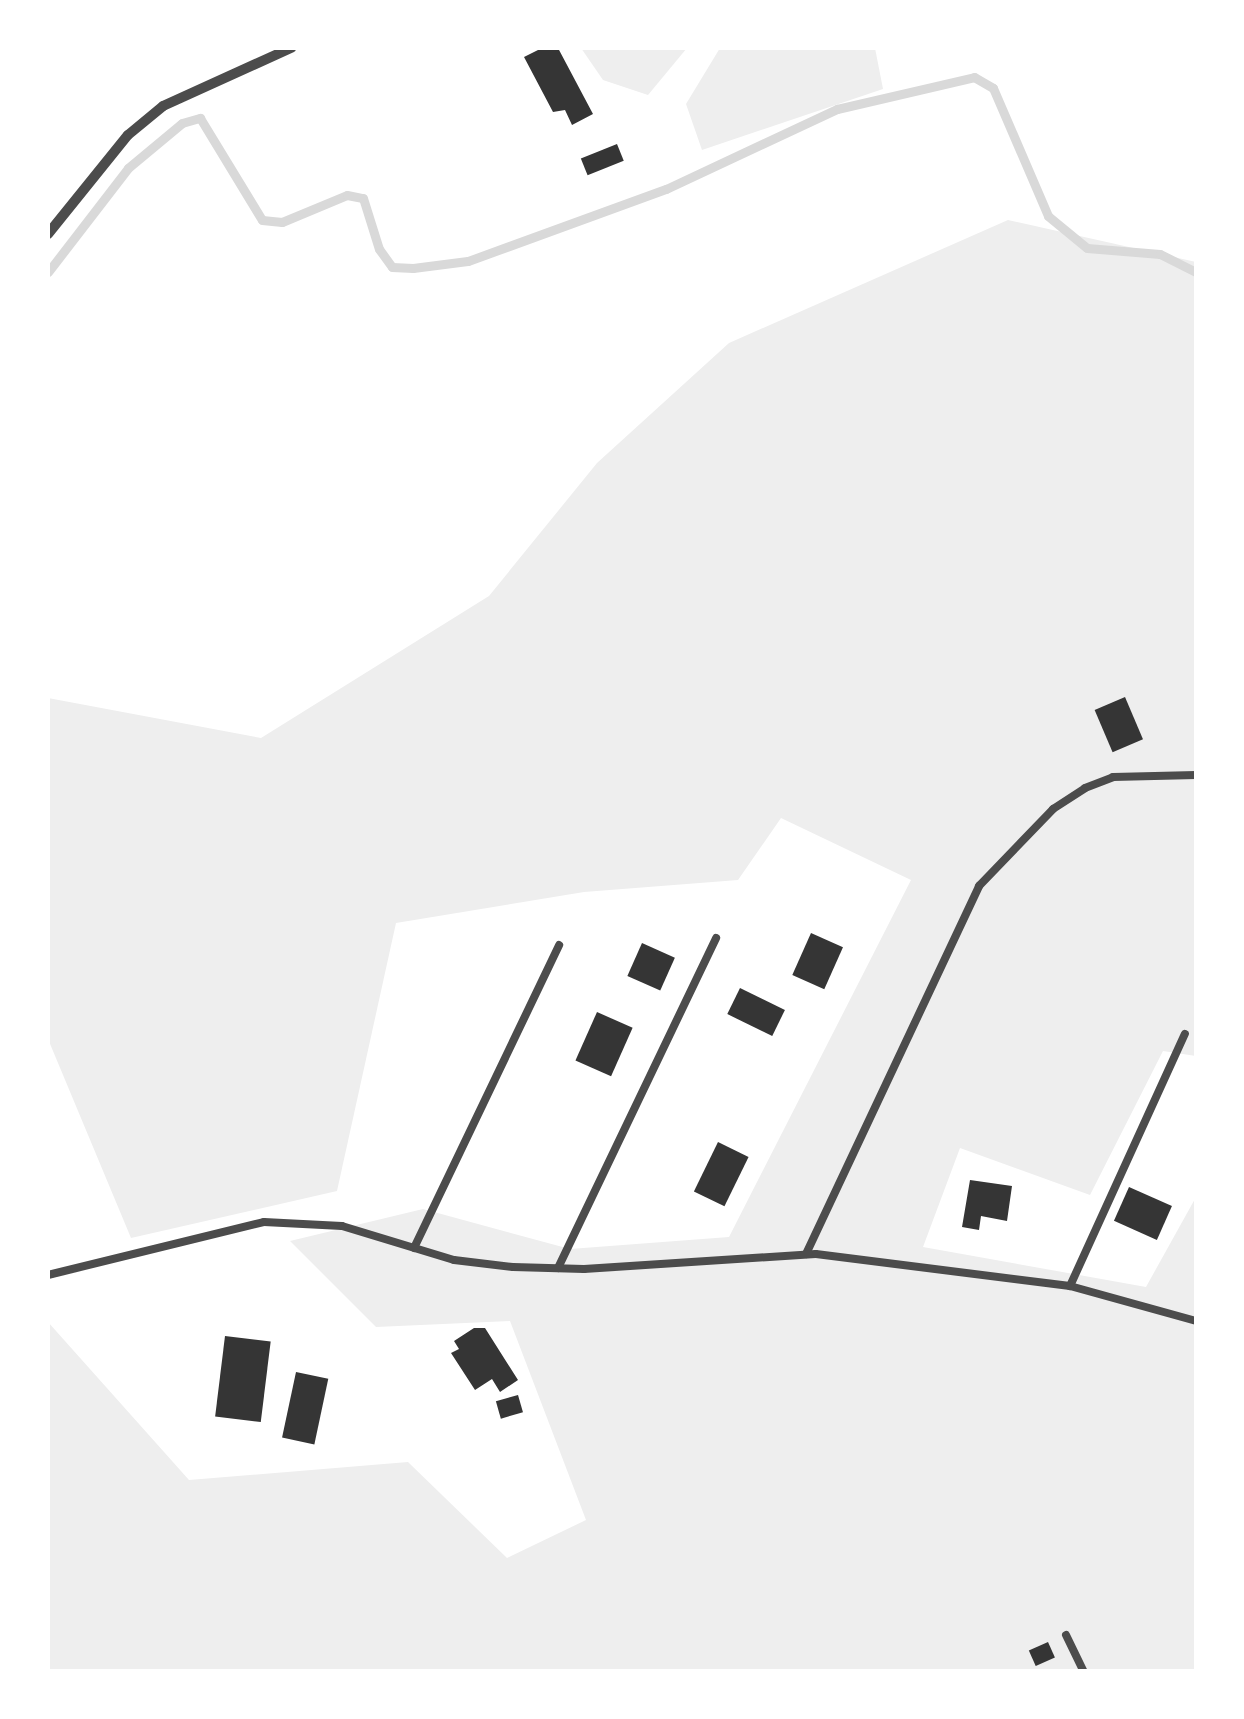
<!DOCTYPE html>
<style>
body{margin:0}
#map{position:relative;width:1244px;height:1719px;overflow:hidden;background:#fff;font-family:"DejaVu Sans",sans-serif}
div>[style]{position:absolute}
.green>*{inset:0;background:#eee}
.stream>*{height:9px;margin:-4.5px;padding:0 4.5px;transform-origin:4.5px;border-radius:4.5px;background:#d9d9d9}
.building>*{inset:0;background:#353535;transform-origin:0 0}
.service>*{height:8px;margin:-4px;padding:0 4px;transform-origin:4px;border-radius:4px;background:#4c4c4c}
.minor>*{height:10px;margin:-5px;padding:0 5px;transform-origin:5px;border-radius:5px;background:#4c4c4c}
span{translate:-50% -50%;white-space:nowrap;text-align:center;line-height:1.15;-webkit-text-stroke:9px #fff;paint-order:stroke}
.frame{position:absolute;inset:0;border:50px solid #fff;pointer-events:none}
</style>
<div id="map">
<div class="green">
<i style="clip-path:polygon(581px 48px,687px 48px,648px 95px,603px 80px)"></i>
<i style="clip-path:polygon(720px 48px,875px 48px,883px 89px,702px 150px,686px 104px)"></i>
<i style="clip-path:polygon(1008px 220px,1196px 262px,1196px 1056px,1163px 1051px,1090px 1195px,960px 1148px,923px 1247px,1146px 1287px,1196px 1197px,1196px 1671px,48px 1671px,48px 1322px,189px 1480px,408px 1462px,507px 1558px,586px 1520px,510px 1321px,376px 1327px,290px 1241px,423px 1209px,570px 1249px,729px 1237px,911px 880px,781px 818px,738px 880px,584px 892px,396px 923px,337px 1191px,131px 1238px,48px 1039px,48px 698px,261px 738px,489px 596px,597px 463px,729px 343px)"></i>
</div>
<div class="stream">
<i style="left:48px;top:272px;width:131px;rotate:-52.4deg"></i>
<i style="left:128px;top:168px;width:70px;rotate:-39.8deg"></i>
<i style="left:182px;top:123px;width:19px;rotate:-16deg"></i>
<i style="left:200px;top:118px;width:119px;rotate:58.7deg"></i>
<i style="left:262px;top:220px;width:20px;rotate:6deg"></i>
<i style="left:282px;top:222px;width:70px;rotate:-22.6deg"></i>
<i style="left:347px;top:195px;width:16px;rotate:11deg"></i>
<i style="left:363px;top:198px;width:53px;rotate:72.6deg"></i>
<i style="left:379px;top:249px;width:22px;rotate:54deg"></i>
<i style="left:392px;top:267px;width:21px;rotate:3deg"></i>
<i style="left:413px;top:268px;width:55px;rotate:-7.3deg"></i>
<i style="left:468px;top:261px;width:211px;rotate:-20deg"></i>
<i style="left:666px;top:189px;width:189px;rotate:-25.1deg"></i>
<i style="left:837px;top:109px;width:141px;rotate:-13.1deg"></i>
<i style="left:974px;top:77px;width:22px;rotate:30deg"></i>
<i style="left:993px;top:88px;width:139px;rotate:66.7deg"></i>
<i style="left:1048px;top:216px;width:50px;rotate:39.4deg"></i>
<i style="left:1087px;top:248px;width:73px;rotate:4.7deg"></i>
<i style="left:1160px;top:254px;width:40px;rotate:26.6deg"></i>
</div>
<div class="building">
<i style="clip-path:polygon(542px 48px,558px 48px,593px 114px,572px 125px,565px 110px,553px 112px,524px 57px)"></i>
<i style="left:617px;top:144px;width:18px;height:39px;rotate:68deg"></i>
<i style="left:1125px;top:697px;width:46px;height:33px;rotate:67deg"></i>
<i style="left:811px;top:933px;width:35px;height:46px;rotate:24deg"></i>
<i style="left:642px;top:943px;width:36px;height:36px;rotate:24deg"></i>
<i style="left:740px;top:988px;width:50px;height:29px;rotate:26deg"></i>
<i style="left:597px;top:1012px;width:39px;height:53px;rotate:24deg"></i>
<i style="left:718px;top:1142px;width:34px;height:55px;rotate:26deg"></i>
<i style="clip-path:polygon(970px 1180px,1012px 1186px,1007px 1221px,981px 1216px,979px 1230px,962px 1227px)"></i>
<i style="left:1129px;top:1187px;width:47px;height:37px;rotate:24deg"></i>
<i style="clip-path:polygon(474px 1328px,485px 1328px,518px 1380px,500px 1392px,492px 1379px,475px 1390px,451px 1353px,459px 1349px,454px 1341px)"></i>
<i style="left:225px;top:1336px;width:46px;height:81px;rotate:7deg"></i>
<i style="left:296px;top:1372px;width:33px;height:67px;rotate:12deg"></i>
<i style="left:518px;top:1395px;width:18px;height:23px;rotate:74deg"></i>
<i style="left:1048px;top:1642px;width:17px;height:21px;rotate:66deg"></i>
</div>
<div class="service">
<i style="left:414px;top:1248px;width:336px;rotate:-64.4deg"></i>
<i style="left:806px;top:1254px;width:407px;rotate:-64.8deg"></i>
<i style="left:979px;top:886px;width:107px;rotate:-46.1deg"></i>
<i style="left:1053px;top:809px;width:38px;rotate:-33deg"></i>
<i style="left:1085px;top:788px;width:30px;rotate:-21deg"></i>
<i style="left:1113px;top:777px;width:83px;rotate:-1.4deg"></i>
<i style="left:558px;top:1268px;width:366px;rotate:-64.4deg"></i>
<i style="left:48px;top:1275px;width:222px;rotate:-13.8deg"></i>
<i style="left:264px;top:1222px;width:78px;rotate:2.9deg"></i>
<i style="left:342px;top:1226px;width:117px;rotate:16.9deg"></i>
<i style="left:454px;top:1260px;width:59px;rotate:6.8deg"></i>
<i style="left:513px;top:1267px;width:71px;rotate:1.6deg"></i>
<i style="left:584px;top:1269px;width:232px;rotate:-3.7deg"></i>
<i style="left:816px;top:1254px;width:256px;rotate:7.2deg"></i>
<i style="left:1070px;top:1286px;width:131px;rotate:15.5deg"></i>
<i style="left:1070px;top:1286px;width:277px;rotate:-65.5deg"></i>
<i style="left:1066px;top:1635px;width:41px;rotate:64.1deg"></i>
</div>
<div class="minor">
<i style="left:48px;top:234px;width:127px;rotate:-51.1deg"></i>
<i style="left:128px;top:135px;width:45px;rotate:-39.6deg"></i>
<i style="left:163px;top:106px;width:141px;rotate:-24.4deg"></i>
</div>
<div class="frame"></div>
</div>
